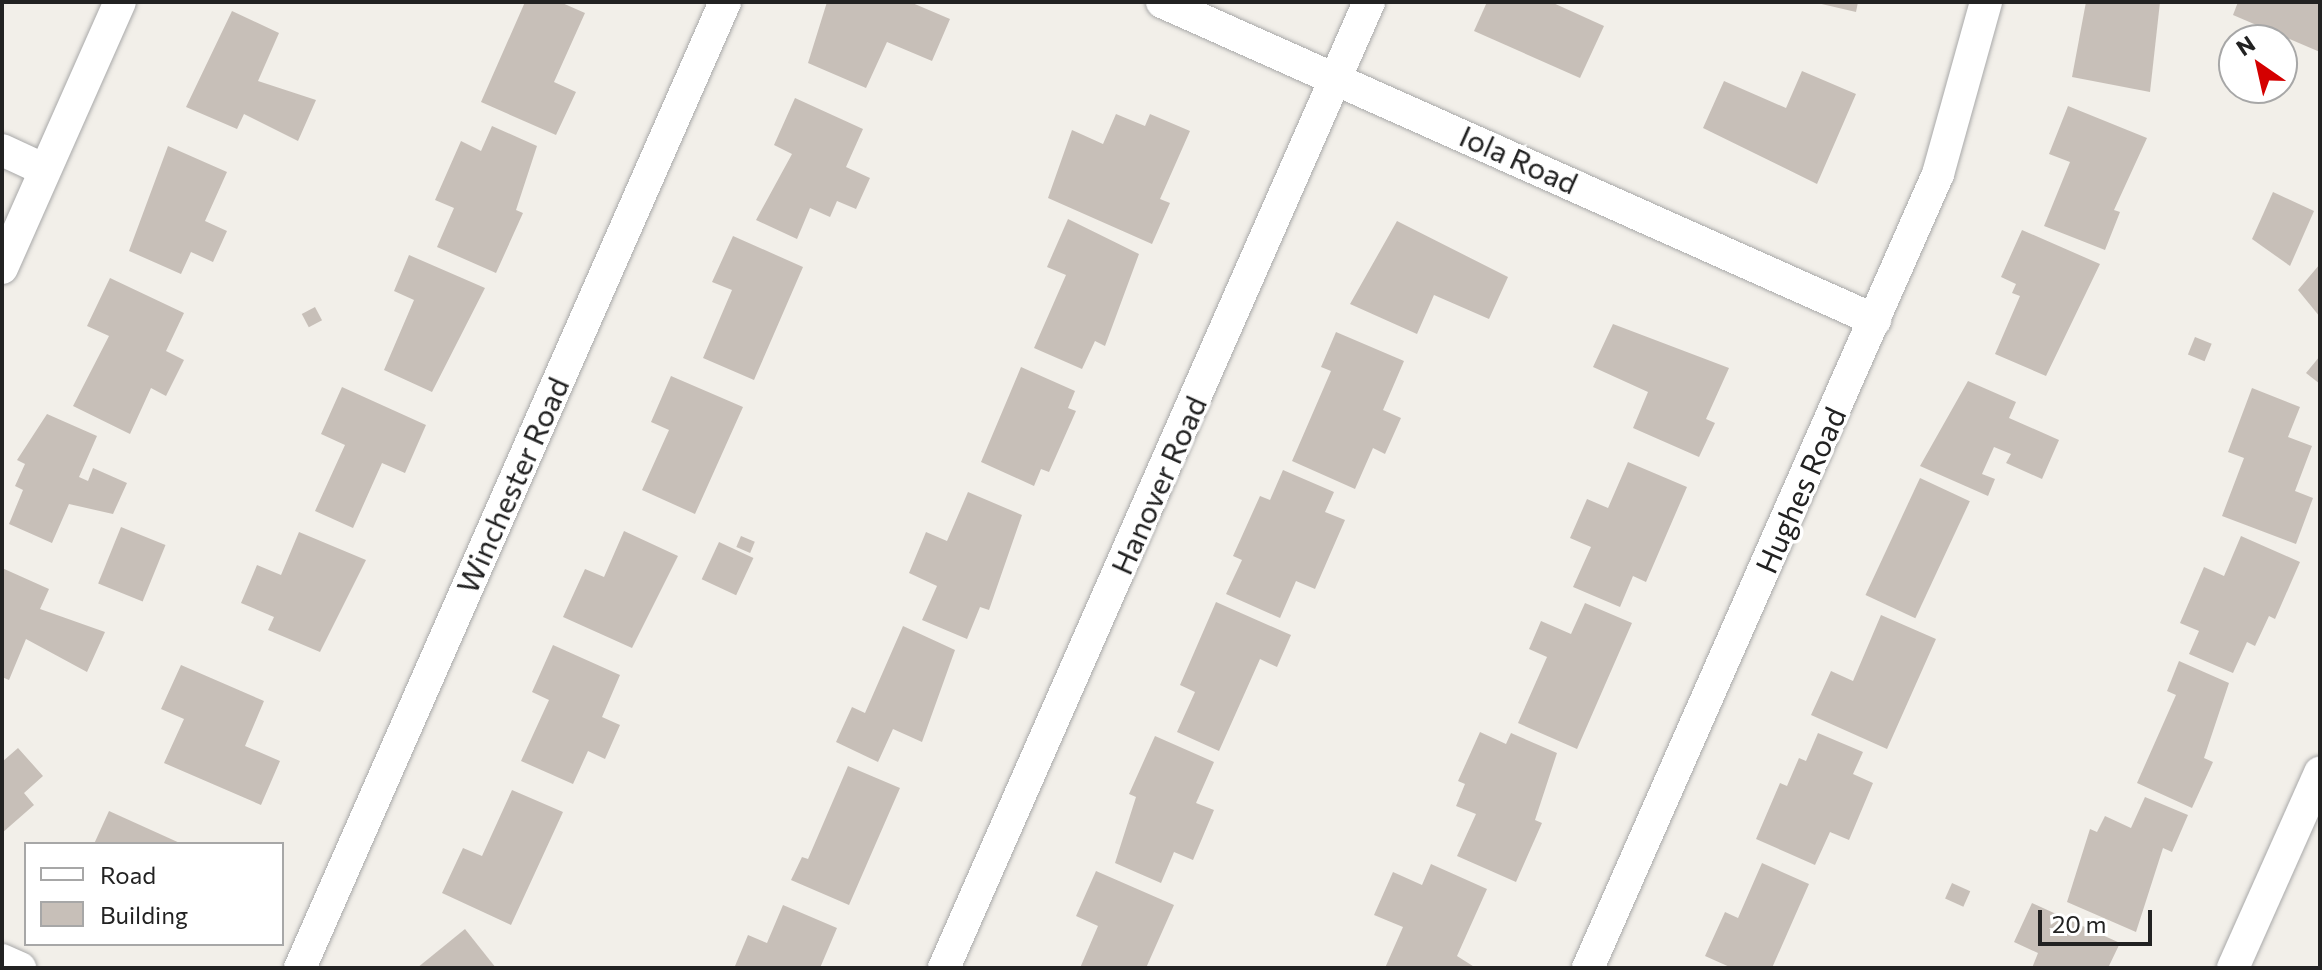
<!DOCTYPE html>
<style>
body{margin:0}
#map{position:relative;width:2322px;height:970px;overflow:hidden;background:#f2efe9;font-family:Commissioner,sans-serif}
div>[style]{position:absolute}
.building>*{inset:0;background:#c7bfb8;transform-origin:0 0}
.roads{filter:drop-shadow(0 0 2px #a9a9a9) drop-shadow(0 0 2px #a9a9a9)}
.street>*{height:32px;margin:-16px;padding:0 16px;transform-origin:16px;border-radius:16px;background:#fff}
span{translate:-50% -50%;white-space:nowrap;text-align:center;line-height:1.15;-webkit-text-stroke:7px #fff;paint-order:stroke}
.street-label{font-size:30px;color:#222}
.frame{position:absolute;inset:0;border:4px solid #222;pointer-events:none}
.legend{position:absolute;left:24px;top:842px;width:260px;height:104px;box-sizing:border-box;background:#fff;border:2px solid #a7a7a7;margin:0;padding:10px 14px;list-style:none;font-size:24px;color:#222}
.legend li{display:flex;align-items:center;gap:16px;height:40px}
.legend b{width:40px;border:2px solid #a7a7a7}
.north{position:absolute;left:2218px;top:24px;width:80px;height:80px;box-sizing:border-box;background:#fff;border:2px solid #a7a7a7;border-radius:50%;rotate:326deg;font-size:22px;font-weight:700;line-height:32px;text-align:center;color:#222}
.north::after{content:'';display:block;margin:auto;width:28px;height:36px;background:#d40000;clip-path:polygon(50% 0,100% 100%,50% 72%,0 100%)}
.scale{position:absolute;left:2038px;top:910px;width:114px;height:36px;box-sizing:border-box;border:4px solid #222;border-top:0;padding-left:10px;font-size:24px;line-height:28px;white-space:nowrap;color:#222;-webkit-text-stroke:6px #fff;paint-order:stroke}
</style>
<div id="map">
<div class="building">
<i style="clip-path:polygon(525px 2px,560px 2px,585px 13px,554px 82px,576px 92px,556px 135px,481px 102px)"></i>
<i style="clip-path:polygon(827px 2px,910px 2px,950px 19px,932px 61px,887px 42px,866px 88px,808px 63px)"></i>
<i style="clip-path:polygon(1487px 2px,1551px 2px,1604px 26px,1580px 78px,1474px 31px)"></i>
<i style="clip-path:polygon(1813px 2px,1858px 2px,1856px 12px)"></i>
<i style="clip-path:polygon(2086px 2px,2160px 2px,2150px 92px,2072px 77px)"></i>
<i style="clip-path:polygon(2238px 2px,2320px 2px,2320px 52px,2233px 15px)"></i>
<i style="clip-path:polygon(232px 11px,279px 33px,258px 81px,316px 100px,298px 141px,244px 114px,237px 129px,186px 107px)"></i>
<i style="clip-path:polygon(1802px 71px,1856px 94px,1817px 184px,1703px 128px,1724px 81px,1786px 108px)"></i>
<i style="clip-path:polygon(795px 98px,863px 129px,846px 167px,870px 178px,856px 209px,837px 201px,830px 217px,810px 208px,797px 239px,756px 220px,792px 154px,774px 145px)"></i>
<i style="clip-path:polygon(2068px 106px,2147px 138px,2114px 210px,2120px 212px,2105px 250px,2044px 226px,2070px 162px,2049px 154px)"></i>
<i style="clip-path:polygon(1116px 114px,1145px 126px,1150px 114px,1190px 131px,1160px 199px,1170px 203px,1152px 244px,1048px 198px,1072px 130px,1103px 144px)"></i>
<i style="clip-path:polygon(492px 126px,537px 146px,516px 210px,523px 213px,496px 273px,437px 247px,454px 208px,435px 200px,461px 141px,481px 151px)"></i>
<i style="clip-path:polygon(168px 146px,227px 172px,205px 221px,227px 231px,213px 262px,191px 252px,181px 274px,129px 251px)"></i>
<i style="clip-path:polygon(2273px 192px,2314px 211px,2290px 266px,2252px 239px)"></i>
<i style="clip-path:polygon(1068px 219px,1139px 254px,1105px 346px,1095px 341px,1082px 369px,1034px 348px,1066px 275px,1047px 267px)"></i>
<i style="clip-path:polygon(1397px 221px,1508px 277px,1489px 319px,1434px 295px,1417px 334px,1350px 304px)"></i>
<i style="clip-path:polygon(2022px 230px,2100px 264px,2046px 376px,1995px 354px,2020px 296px,2012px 293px,2016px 284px,2001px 277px)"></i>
<i style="clip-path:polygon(733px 236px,803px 267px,754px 380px,703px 358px,732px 290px,712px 282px)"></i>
<i style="clip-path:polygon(409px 255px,485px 288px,432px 392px,384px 370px,414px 300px,394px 291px)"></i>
<i style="clip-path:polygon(2320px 264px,2320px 317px,2298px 290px)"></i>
<i style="clip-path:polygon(110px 278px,184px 313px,166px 351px,184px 360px,166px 396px,151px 388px,130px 434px,73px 406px,109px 336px,87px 326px)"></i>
<i style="left:315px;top:307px;width:15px;height:15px;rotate:62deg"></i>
<i style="clip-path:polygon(1613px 324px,1729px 368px,1706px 419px,1715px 423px,1699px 457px,1633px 428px,1648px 392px,1593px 367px)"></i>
<i style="clip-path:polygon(1336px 332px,1404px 361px,1383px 410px,1401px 418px,1385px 454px,1373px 448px,1355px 489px,1292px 461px,1331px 371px,1321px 367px)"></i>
<i style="left:2195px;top:337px;width:18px;height:19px;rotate:22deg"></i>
<i style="clip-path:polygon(2320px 356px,2320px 384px,2306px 373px)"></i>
<i style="clip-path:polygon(1021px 367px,1075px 391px,1068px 408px,1076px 411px,1049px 472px,1041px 469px,1034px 486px,981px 462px)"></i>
<i style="clip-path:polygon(671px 376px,743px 407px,695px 514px,642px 490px,669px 430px,651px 422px)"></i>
<i style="clip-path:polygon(1968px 381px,2016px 402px,2009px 418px,2059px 440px,2042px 479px,2006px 463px,2011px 454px,1994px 447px,1982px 474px,1995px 479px,1988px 496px,1920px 466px)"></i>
<i style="clip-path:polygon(342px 387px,426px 425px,405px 473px,382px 463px,353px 528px,315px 511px,345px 445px,321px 434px)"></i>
<i style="clip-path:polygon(2252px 388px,2300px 407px,2288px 437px,2312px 446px,2295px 491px,2313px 498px,2296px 544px,2222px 516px,2244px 458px,2228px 452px)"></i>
<i style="clip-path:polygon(47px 414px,97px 436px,79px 477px,88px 481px,93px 468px,127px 483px,113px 514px,69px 504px,52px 543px,9px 524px,23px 490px,15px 486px,25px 464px,17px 460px)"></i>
<i style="clip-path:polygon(1628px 462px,1687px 487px,1646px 582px,1633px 576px,1620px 607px,1573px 587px,1591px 547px,1570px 538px,1587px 499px,1608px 508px)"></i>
<i style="clip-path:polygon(1283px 470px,1334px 492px,1325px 512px,1345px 520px,1315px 589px,1296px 581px,1280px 618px,1226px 594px,1242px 560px,1233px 556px,1260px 496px,1270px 500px)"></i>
<i style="left:1920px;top:478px;width:55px;height:129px;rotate:25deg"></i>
<i style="clip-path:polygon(968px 492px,1022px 515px,989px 610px,980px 607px,967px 639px,922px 620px,937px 586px,909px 573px,926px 532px,947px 541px)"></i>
<i style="left:121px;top:527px;width:48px;height:61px;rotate:22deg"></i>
<i style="clip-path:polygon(624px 531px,678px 556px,632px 648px,563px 617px,585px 569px,604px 577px)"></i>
<i style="clip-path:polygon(299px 532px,366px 560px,320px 652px,268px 630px,274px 617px,241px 603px,257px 565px,281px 575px)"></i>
<i style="left:741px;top:536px;width:15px;height:12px;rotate:23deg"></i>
<i style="clip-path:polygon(2241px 536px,2300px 562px,2275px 619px,2269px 616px,2255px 646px,2247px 642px,2233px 673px,2189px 654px,2199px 631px,2180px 623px,2204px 567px,2224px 576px)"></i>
<i style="left:719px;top:542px;width:38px;height:41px;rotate:25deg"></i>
<i style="clip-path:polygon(2px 568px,49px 589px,40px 609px,105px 632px,87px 672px,26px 639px,9px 680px,2px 677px)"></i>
<i style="clip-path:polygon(1216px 602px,1291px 635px,1277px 667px,1260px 659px,1219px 751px,1177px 732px,1195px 692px,1180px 685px)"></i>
<i style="clip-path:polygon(1585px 603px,1632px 623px,1577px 749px,1518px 723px,1547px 657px,1529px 649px,1541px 621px,1571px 634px)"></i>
<i style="clip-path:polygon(1881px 615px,1936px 639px,1887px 749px,1811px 715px,1831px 671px,1853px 681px)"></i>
<i style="clip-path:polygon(903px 626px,955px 650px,922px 742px,893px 729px,878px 762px,836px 742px,852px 707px,865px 713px)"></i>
<i style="clip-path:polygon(553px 645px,620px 675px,602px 717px,620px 725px,605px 759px,588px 751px,573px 784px,521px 761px,549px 700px,532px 692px)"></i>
<i style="clip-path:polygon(2179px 661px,2229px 683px,2204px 758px,2213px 762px,2192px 808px,2137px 783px,2176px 695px,2167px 691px)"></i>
<i style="clip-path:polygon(181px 665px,264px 701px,245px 746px,280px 761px,261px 805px,164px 763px,184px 719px,161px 709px)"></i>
<i style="clip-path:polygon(1480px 732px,1506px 744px,1511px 733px,1557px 753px,1535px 820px,1542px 823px,1516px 882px,1457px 856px,1476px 814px,1456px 806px,1465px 784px,1458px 781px)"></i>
<i style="clip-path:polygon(1818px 733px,1863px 752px,1853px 774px,1873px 783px,1849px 840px,1830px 832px,1815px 865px,1756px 839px,1780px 783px,1787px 786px,1799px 758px,1806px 761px)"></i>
<i style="clip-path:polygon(1155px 736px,1214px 762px,1196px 803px,1214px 810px,1193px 860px,1174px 852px,1161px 883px,1115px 863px,1136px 797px,1129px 794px)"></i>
<i style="clip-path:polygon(18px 748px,43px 776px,24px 793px,34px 805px,2px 833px,2px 762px)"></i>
<i style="clip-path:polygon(848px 766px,900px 788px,849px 905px,791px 880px,802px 857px,808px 859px)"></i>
<i style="clip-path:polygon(512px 790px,563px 812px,511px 925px,442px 893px,463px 848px,482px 856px)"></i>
<i style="clip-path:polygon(2145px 797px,2188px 815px,2172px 852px,2163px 848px,2136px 932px,2067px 902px,2090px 829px,2097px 832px,2105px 816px,2131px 828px)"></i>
<i style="clip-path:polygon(109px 811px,182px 844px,94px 844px)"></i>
<i style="clip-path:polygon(1762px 863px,1809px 884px,1772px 968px,1732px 968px,1705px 956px,1725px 912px,1738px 918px)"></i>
<i style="clip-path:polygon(1431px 864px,1487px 889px,1457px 956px,1476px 968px,1385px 968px,1403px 927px,1374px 915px,1393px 872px,1422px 885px)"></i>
<i style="clip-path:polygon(1096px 871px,1174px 905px,1146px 968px,1080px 968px,1098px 926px,1076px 916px)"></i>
<i style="left:1952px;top:883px;width:20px;height:17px;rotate:24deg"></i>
<i style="clip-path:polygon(2032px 903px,2120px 943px,2108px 968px,2032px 968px,2038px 953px,2014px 942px)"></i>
<i style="clip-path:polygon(783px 905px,837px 928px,820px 968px,735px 966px,748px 935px,767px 943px)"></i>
<i style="clip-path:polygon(465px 929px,496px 968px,417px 968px)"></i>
</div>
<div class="roads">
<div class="street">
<i style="left:1162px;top:2px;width:781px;rotate:24.04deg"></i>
<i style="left:2px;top:150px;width:47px;rotate:24.9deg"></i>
<i style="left:2px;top:268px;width:291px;rotate:-66.1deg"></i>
<i style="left:2px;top:960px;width:20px;rotate:24deg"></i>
<i style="left:300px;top:968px;width:1055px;rotate:-66.25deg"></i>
<i style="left:944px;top:968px;width:1055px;rotate:-66.25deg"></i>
<i style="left:1588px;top:968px;width:868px;rotate:-66.21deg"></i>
<i style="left:1938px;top:174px;width:179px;rotate:-74.4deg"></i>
<i style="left:2233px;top:968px;width:214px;rotate:-66deg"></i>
</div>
</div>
<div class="street-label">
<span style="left:1519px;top:159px;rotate:24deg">Iola Road</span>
<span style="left:512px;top:485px;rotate:-66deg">Winchester Road</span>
<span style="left:1158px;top:485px;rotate:-66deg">Hanover Road</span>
<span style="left:1800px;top:490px;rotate:-66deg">Hughes Road</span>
</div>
<div class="frame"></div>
<ul class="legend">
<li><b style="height:10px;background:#fff"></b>Road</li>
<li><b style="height:22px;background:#c7bfb8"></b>Building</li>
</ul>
<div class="north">N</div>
<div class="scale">20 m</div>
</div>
